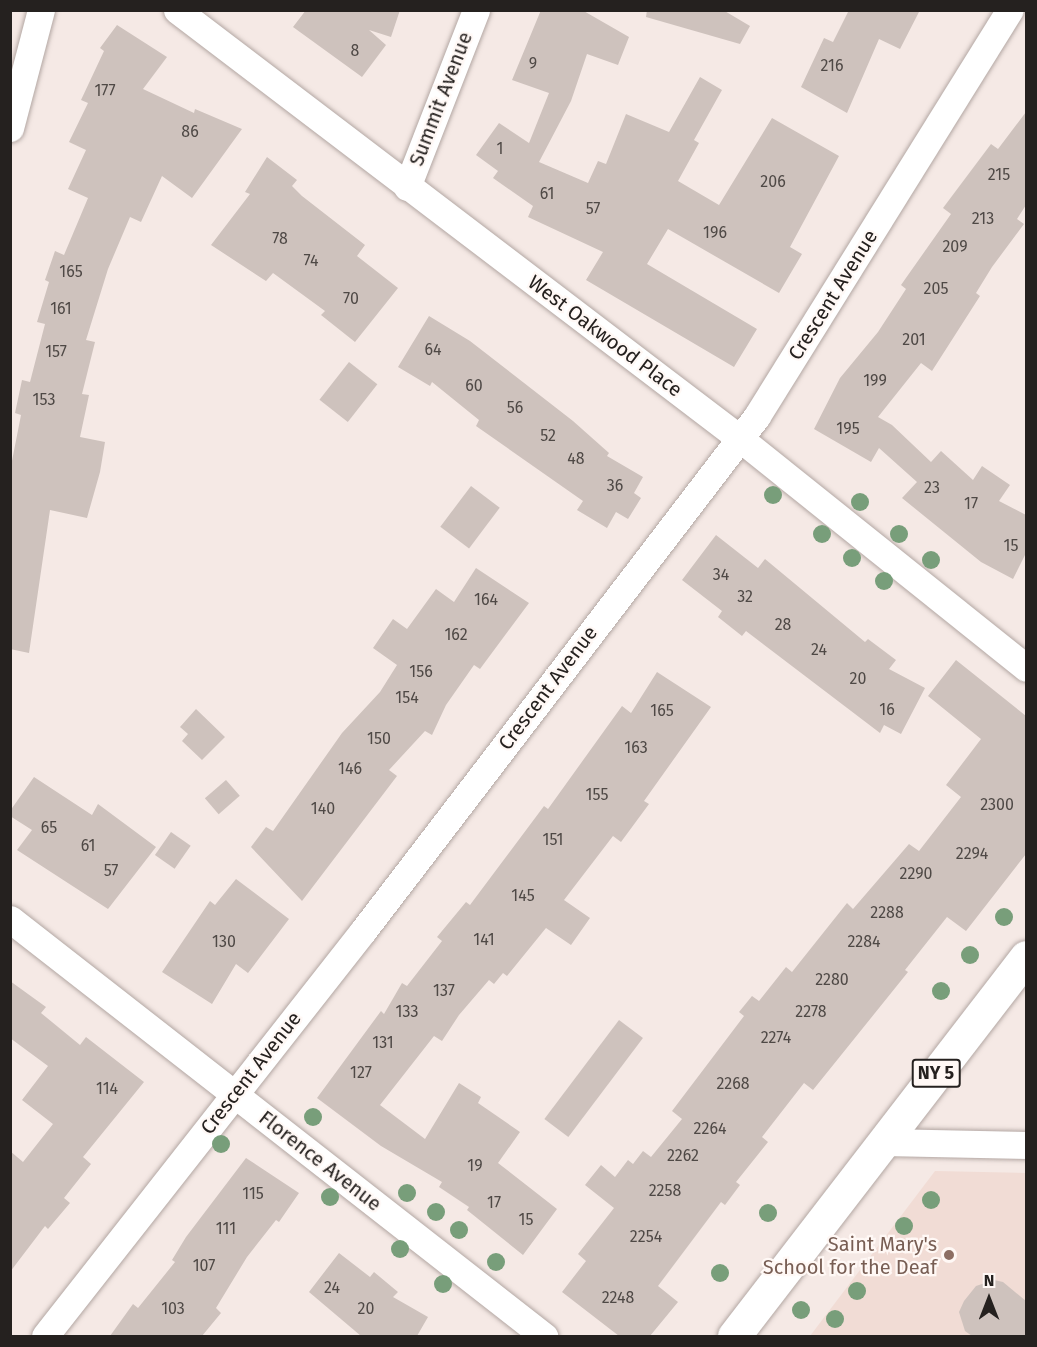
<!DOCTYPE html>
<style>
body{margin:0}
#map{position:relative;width:1037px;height:1347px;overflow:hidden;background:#f5e9e5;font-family:"Fira Sans",sans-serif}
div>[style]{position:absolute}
.built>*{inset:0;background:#f1dcd5}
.building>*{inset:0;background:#cec2bd;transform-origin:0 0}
.roads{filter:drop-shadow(0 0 2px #b3a7a3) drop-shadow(0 0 2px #b3a7a3)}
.street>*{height:27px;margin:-13.5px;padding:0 13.5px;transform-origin:13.5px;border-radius:13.5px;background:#fff}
.primary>*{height:33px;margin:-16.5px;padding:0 16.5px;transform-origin:16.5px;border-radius:16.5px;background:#fff}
.trees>*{width:18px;height:18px;margin:-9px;border-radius:50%;background:#789e7a}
.dots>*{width:16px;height:16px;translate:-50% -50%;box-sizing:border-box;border:3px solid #fff8f5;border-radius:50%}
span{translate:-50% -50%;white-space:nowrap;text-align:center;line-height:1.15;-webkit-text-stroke:4.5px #fff8f5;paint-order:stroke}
.number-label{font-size:16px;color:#4f4946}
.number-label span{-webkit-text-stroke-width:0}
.shield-label span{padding:2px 4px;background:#fff8f5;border:2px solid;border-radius:4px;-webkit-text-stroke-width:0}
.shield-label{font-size:18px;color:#25211f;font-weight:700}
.street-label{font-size:20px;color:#25211f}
.education-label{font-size:20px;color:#785e54}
.right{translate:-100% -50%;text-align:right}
.frame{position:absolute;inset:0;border:12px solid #25211f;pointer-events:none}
.north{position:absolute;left:959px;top:1269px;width:60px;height:60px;-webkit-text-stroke:4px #fff8f5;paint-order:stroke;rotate:0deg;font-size:16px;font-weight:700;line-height:24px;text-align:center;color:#25211f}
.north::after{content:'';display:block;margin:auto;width:21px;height:27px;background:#25211f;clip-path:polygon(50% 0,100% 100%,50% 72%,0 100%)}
</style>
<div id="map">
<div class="built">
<i style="clip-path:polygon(935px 1171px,1026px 1173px,1026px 1336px,810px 1336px)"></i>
</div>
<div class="building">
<i style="clip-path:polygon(306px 10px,400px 10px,391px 37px,369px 30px,386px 45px,362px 77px,293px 27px)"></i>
<i style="clip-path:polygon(541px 10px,582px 10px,629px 37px,618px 65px,587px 54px,571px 101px,539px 162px,588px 183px,598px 161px,606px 164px,626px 114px,669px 132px,700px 77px,722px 90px,694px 140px,699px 143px,678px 181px,719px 205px,772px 118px,839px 156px,790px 247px,802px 254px,779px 293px,668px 229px,647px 264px,757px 329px,734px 367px,586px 280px,603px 252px,528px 217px,533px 206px,493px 178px,498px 171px,476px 155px,499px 123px,529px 143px,549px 93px,512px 80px)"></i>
<i style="clip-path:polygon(647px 10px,723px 10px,750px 26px,740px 44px,646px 17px)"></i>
<i style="clip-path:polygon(849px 10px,920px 10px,900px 49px,879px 39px,847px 113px,801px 87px,824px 38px,833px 42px)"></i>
<i style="clip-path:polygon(117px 25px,167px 57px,143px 89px,194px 113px,195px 109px,242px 129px,192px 198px,162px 176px,141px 222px,130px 217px,108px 269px,86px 340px,95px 342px,82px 394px,89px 395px,80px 437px,105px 442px,100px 472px,87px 518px,50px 510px,29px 653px,10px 649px,10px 471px,21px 415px,15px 413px,22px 380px,30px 382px,45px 324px,37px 322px,49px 282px,45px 280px,55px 251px,64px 255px,88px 198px,68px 189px,86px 150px,69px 142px,88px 103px,81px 100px,104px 51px,100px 48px)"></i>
<i style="clip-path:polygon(1026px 112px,1026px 205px,1017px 219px,1024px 224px,992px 267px,976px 293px,980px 296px,932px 371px,921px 363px,878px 417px,892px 425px,931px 462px,941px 451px,973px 480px,982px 466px,1010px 485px,999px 501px,1026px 515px,1026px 553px,1013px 579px,981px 562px,902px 498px,917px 482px,879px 448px,871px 462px,814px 429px,840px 378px,878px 332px,906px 289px,901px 285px,951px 214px,943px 208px,991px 144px,998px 149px)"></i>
<i style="clip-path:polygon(267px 157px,297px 180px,292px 186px,302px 196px,365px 245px,357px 256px,398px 288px,355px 342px,321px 315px,325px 311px,273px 273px,266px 281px,211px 245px,250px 194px,245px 192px)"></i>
<i style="clip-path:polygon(429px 316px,470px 341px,573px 421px,609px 453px,607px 456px,643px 477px,634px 493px,641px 498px,628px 519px,616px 512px,607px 528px,577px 510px,583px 501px,476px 426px,479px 420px,432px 382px,430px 386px,398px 367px)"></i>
<i style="left:349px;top:362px;width:36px;height:48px;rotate:38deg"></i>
<i style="left:471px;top:486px;width:36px;height:51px;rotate:37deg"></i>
<i style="clip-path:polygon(716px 535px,758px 568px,765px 559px,865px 642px,868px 639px,896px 660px,889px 669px,925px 688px,901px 734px,884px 725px,880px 733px,746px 631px,742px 636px,718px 617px,722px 611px,682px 580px)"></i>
<i style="clip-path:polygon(476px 568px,529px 603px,480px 669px,474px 665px,446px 705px,432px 735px,425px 731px,389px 770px,397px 776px,302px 901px,251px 847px,266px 827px,273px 831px,342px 733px,380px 692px,397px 665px,373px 648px,393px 619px,407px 629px,436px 589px,454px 602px)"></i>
<i style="clip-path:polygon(956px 660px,1026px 716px,1026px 854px,966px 931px,947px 917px,905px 970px,908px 972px,813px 1090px,804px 1083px,762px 1137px,768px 1142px,736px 1182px,740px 1185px,725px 1205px,721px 1202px,658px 1286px,678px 1302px,650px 1336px,619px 1336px,562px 1292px,586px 1261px,578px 1254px,614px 1208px,585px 1185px,601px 1165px,615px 1177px,628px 1160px,633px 1164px,643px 1151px,651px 1157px,682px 1119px,672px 1111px,744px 1016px,739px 1012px,752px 996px,759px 1001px,786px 967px,792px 972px,847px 903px,853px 909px,909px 844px,919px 851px,961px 797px,946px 785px,981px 739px,928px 696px)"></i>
<i style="clip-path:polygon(657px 672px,711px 707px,644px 801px,649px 804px,621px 842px,613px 836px,564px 900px,590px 918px,571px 945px,546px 928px,507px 976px,503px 973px,494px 984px,489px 980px,459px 1015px,442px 1041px,434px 1036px,380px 1105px,425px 1139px,459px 1083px,481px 1097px,478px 1103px,520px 1132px,498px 1163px,557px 1209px,523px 1255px,467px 1210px,469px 1207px,439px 1187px,442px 1182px,381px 1146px,317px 1098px,381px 1011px,384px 1014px,402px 983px,407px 986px,442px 941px,437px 937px,466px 902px,470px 905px,544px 806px,548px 809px,622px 706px,631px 713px)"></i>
<i style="clip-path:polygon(196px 709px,225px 737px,202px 760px,182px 741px,188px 734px,180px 727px)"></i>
<i style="clip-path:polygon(34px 777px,92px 815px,98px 804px,156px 847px,108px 909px,17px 850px,32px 830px,10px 816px,10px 811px)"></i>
<i style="left:226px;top:780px;width:21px;height:28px;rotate:49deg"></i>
<i style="left:171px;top:832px;width:24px;height:28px;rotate:35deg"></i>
<i style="clip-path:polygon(236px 879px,289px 919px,248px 973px,236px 964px,212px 1004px,162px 972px,210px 901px,215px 905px)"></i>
<i style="clip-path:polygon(10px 981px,46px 1007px,41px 1013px,80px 1045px,86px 1037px,144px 1082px,83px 1157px,91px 1164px,64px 1198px,70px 1203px,48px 1229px,45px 1226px,10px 1272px,10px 1151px,23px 1162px,53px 1124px,22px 1100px,48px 1066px,10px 1038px)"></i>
<i style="left:619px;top:1020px;width:30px;height:124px;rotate:37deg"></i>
<i style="clip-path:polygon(246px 1158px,299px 1193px,279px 1222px,276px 1220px,247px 1257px,216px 1308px,221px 1313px,202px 1336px,110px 1336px,133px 1304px,138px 1308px,175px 1262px,172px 1260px,186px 1237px)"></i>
<i style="clip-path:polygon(339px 1253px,370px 1277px,374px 1272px,398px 1292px,393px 1297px,428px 1317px,417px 1336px,361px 1336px,309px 1292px)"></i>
<i style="clip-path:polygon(994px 1280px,1003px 1282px,1026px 1301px,1026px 1336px,972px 1336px,965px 1331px,959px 1312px,964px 1301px,976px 1286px)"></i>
</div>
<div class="roads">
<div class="street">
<i style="left:177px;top:10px;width:705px;rotate:37.28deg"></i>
<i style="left:738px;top:437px;width:369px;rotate:38.7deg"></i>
<i style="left:10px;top:128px;width:122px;rotate:-75.3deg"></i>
<i style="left:407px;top:187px;width:190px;rotate:-68.7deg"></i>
<i style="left:10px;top:919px;width:678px;rotate:37.99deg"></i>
<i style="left:885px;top:1142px;width:141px;rotate:1.2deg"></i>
<i style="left:45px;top:1336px;width:515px;rotate:-51.86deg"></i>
<i style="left:363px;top:931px;width:648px;rotate:-52.58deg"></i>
<i style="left:757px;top:416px;width:478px;rotate:-58.1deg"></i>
</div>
<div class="primary">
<i style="left:734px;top:1336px;width:478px;rotate:-52.4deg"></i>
</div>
</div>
<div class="trees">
<i style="left:773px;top:495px"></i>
<i style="left:860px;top:502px"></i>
<i style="left:822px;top:534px"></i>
<i style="left:899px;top:534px"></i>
<i style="left:852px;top:558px"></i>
<i style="left:931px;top:560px"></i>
<i style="left:884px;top:581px"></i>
<i style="left:1004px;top:917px"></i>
<i style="left:970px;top:955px"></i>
<i style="left:941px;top:991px"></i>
<i style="left:313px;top:1117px"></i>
<i style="left:221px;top:1144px"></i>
<i style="left:407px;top:1193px"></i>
<i style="left:330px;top:1197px"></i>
<i style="left:931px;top:1200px"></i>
<i style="left:436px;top:1212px"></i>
<i style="left:768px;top:1213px"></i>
<i style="left:904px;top:1226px"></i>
<i style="left:459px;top:1230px"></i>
<i style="left:400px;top:1249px"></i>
<i style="left:496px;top:1262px"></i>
<i style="left:720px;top:1273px"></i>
<i style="left:443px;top:1284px"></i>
<i style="left:857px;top:1291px"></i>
<i style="left:801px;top:1310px"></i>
<i style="left:835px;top:1319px"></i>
</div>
<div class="dots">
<i style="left:949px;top:1255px;background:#8d6e63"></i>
</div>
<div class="number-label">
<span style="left:355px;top:51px">8</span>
<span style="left:533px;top:64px">9</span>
<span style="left:832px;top:66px">216</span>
<span style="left:105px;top:91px">177</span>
<span style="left:190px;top:132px">86</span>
<span style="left:500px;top:149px">1</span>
<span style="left:999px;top:175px">215</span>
<span style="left:773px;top:182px">206</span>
<span style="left:547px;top:194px">61</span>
<span style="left:593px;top:209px">57</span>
<span style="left:983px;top:219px">213</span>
<span style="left:715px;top:233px">196</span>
<span style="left:280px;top:239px">78</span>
<span style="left:955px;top:247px">209</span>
<span style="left:311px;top:261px">74</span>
<span style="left:71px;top:272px">165</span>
<span style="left:936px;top:289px">205</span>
<span style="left:351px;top:299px">70</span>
<span style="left:61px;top:309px">161</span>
<span style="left:914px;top:340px">201</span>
<span style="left:433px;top:350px">64</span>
<span style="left:56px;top:352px">157</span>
<span style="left:875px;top:381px">199</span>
<span style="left:474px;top:386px">60</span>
<span style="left:44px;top:400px">153</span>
<span style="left:515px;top:408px">56</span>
<span style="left:848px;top:429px">195</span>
<span style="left:548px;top:436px">52</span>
<span style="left:576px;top:459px">48</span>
<span style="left:615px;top:486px">36</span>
<span style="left:932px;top:488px">23</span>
<span style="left:971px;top:504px">17</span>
<span style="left:1011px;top:546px">15</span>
<span style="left:721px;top:575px">34</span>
<span style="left:745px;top:597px">32</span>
<span style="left:486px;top:600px">164</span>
<span style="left:783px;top:625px">28</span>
<span style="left:456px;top:635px">162</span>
<span style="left:819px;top:650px">24</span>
<span style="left:421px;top:672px">156</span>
<span style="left:858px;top:679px">20</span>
<span style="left:407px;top:698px">154</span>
<span style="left:887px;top:710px">16</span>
<span style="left:662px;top:711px">165</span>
<span style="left:379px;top:739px">150</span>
<span style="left:636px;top:748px">163</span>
<span style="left:350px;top:769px">146</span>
<span style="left:597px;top:795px">155</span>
<span style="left:997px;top:805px">2300</span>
<span style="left:323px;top:809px">140</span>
<span style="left:49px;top:828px">65</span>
<span style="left:553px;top:840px">151</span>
<span style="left:88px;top:846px">61</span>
<span style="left:972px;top:854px">2294</span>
<span style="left:111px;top:871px">57</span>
<span style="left:916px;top:874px">2290</span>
<span style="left:523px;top:896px">145</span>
<span style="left:887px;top:913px">2288</span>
<span style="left:484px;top:940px">141</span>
<span style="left:224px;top:942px">130</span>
<span style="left:864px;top:942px">2284</span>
<span style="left:832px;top:980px">2280</span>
<span style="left:444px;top:991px">137</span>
<span style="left:407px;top:1012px">133</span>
<span style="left:811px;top:1012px">2278</span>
<span style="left:776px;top:1038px">2274</span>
<span style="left:383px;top:1043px">131</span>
<span style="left:361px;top:1073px">127</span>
<span style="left:733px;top:1084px">2268</span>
<span style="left:107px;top:1089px">114</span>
<span style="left:710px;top:1129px">2264</span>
<span style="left:683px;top:1156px">2262</span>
<span style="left:475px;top:1166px">19</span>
<span style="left:665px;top:1191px">2258</span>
<span style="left:253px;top:1194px">115</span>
<span style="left:494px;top:1203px">17</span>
<span style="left:526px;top:1220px">15</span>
<span style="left:226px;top:1229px">111</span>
<span style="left:646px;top:1237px">2254</span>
<span style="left:204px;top:1266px">107</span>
<span style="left:332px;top:1288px">24</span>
<span style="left:618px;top:1298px">2248</span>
<span style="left:173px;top:1309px">103</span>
<span style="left:366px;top:1309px">20</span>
</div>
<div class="shield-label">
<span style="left:936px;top:1073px">NY 5</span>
</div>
<div class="street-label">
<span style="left:441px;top:99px;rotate:-69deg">Summit Avenue</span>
<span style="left:833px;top:295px;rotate:-58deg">Crescent Avenue</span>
<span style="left:605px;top:336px;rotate:37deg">West Oakwood Place</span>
<span style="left:548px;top:688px;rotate:-53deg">Crescent Avenue</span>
<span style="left:251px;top:1073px;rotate:-52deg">Crescent Avenue</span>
<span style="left:320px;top:1161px;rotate:38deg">Florence Avenue</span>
</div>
<div class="education-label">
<span class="right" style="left:937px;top:1256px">Saint Mary's<br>School for the Deaf</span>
</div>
<div class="frame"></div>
<div class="north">N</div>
</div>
